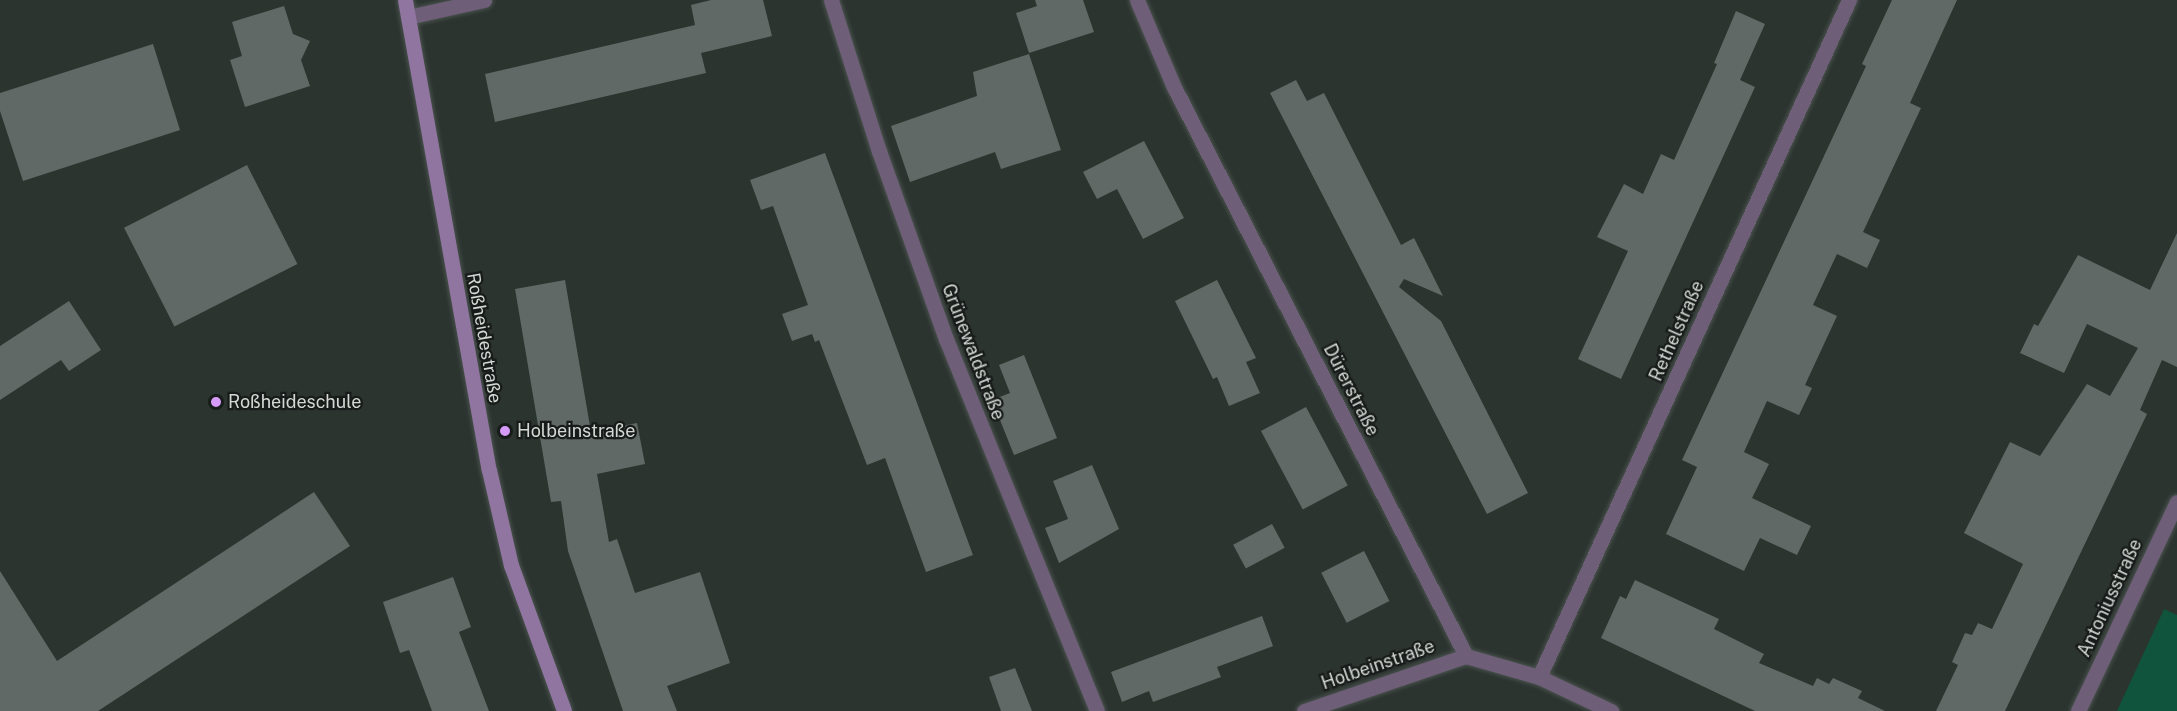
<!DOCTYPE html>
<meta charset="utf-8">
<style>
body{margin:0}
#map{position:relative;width:2177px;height:711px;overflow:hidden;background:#2c3430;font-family:"Public Sans",sans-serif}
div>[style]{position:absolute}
.green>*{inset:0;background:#10543d}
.building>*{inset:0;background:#606965;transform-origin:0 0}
.roads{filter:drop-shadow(0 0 2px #4a524e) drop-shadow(0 0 2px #4a524e)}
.street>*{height:15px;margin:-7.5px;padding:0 7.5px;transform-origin:7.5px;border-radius:7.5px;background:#6e5e78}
.secondary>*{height:15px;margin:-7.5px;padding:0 7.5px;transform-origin:7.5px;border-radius:7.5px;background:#8f759f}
.dots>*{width:16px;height:16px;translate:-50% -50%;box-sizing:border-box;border:3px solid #171b19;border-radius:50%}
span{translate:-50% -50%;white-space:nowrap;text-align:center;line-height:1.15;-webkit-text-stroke:4.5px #171b19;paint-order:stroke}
.street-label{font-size:18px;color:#d3d8d5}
.poi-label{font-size:18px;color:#d3d8d5}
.left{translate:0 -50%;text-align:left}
</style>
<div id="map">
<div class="green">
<i style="clip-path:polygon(2164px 609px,2177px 615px,2177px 711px,2117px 711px)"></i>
</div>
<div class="building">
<i style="clip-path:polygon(711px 0,763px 0,772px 36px,701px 53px,706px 73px,495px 122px,485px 74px,695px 25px,691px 5px)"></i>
<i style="clip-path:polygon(1035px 0,1083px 0,1094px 32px,1029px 53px,1016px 13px,1037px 6px)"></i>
<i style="clip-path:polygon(1892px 0,1957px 0,1910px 103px,1921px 108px,1863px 232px,1880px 240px,1867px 268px,1837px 254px,1813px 305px,1837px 316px,1805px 385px,1812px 388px,1799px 415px,1767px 401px,1744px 452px,1769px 464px,1752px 498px,1811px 526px,1797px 555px,1760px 538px,1744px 571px,1666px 534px,1697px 467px,1682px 460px,1866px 66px,1862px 64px)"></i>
<i style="clip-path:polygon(284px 6px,293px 34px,310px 41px,301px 60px,310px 86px,245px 107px,230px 60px,242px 56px,232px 22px)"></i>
<i style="clip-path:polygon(1736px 11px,1765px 24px,1740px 80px,1755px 87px,1621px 379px,1578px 359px,1628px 251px,1597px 237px,1624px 184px,1643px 194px,1661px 154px,1674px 160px,1717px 64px,1714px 63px)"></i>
<i style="clip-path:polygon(153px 44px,180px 130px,23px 181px,0 111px,0 93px)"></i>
<i style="clip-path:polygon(1029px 54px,1061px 150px,1001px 169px,995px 152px,910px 182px,891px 126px,977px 96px,973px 72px)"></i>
<i style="clip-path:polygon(1296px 80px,1307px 101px,1324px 93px,1401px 245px,1414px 238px,1443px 296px,1404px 279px,1399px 287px,1441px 321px,1528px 493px,1487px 514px,1270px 93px)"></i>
<i style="clip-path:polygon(1144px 141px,1184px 218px,1143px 239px,1117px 189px,1097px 199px,1083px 172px)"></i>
<i style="clip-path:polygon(825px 153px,973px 555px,926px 572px,885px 458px,867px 465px,819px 340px,815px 342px,812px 334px,792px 341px,782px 314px,808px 305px,773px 206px,761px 210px,750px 180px)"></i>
<i style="left:247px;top:165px;width:111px;height:138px;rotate:63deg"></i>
<i style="clip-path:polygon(2177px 233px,2177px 367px,2162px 360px,2140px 410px,2147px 414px,2005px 711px,1936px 711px,1958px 665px,1952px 662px,1965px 633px,1972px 635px,1978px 623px,1992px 629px,2023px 564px,1964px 533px,2010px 442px,2040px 456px,2087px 384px,2110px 396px,2138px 348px,2087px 324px,2064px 373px,2020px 353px,2034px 324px,2038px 326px,2078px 255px,2150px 290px)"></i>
<i style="clip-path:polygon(565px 280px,591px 432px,637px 423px,645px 464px,597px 474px,609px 542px,617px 539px,635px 593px,700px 572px,730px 663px,667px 686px,677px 711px,623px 711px,568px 551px,561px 501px,551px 502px,515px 289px)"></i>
<i style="clip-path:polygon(1217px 280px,1256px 358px,1246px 362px,1260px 393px,1229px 406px,1217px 377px,1213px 379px,1175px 301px)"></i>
<i style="clip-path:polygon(69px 301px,101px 350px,69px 371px,61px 360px,0 400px,0 346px)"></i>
<i style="clip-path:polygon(1024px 355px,1057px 438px,1014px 455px,992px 400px,1010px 393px,999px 365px)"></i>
<i style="left:1306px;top:407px;width:89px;height:51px;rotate:62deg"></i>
<i style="clip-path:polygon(1092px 465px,1119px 529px,1059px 563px,1045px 528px,1068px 519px,1053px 481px)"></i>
<i style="clip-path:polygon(314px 492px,350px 546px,98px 711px,0 711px,0 571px,57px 661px)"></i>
<i style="left:1272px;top:524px;width:27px;height:44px;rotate:62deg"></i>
<i style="left:1364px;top:551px;width:56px;height:48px;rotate:63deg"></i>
<i style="clip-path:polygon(453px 577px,471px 627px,459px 632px,489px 711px,432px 711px,409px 650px,400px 653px,383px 602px)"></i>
<i style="clip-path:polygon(1635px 580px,1719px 619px,1714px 629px,1764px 654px,1759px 663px,1813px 686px,1817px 678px,1829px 684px,1833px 678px,1862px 691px,1858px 698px,1885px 711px,1755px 711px,1601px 638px,1620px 596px,1626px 599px)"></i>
<i style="clip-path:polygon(1262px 616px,1273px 646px,1217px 667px,1221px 677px,1153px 702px,1149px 691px,1122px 702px,1111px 672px)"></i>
<i style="clip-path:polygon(1015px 668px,1032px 711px,1001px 711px,989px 677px)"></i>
</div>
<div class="roads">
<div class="street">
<i style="left:831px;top:0;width:158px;rotate:72.4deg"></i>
<i style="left:879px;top:151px;width:200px;rotate:70.4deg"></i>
<i style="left:946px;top:339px;width:401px;rotate:67.9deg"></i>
<i style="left:1137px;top:0;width:95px;rotate:67deg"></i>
<i style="left:1174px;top:87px;width:640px;rotate:62.83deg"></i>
<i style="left:1466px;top:656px;width:76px;rotate:16deg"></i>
<i style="left:1539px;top:677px;width:80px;rotate:25.3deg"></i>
<i style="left:408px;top:17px;width:78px;rotate:-12.6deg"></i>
<i style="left:1539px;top:677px;width:745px;rotate:-65.4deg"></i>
<i style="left:1304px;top:711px;width:171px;rotate:-18.8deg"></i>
<i style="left:2078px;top:711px;width:231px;rotate:-64.7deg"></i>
</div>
<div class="secondary">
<i style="left:405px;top:0;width:477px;rotate:79.9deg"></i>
<i style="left:489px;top:470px;width:98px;rotate:77deg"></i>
<i style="left:511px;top:565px;width:155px;rotate:70deg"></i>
</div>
</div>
<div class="dots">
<i style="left:216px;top:402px;background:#d69bf9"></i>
<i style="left:505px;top:431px;background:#d69bf9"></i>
</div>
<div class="street-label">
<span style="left:1677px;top:331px;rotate:-66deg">Rethelstraße</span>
<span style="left:484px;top:338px;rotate:80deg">Roßheidestraße</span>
<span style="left:973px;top:352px;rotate:69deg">Grünewaldstraße</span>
<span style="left:1351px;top:390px;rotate:63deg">Dürerstraße</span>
<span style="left:2110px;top:598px;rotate:-65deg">Antoniusstraße</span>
<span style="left:1378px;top:665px;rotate:-19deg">Holbeinstraße</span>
</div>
<div class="poi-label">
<span class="left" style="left:228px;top:402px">Roßheideschule</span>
<span class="left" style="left:517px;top:431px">Holbeinstraße</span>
</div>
</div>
